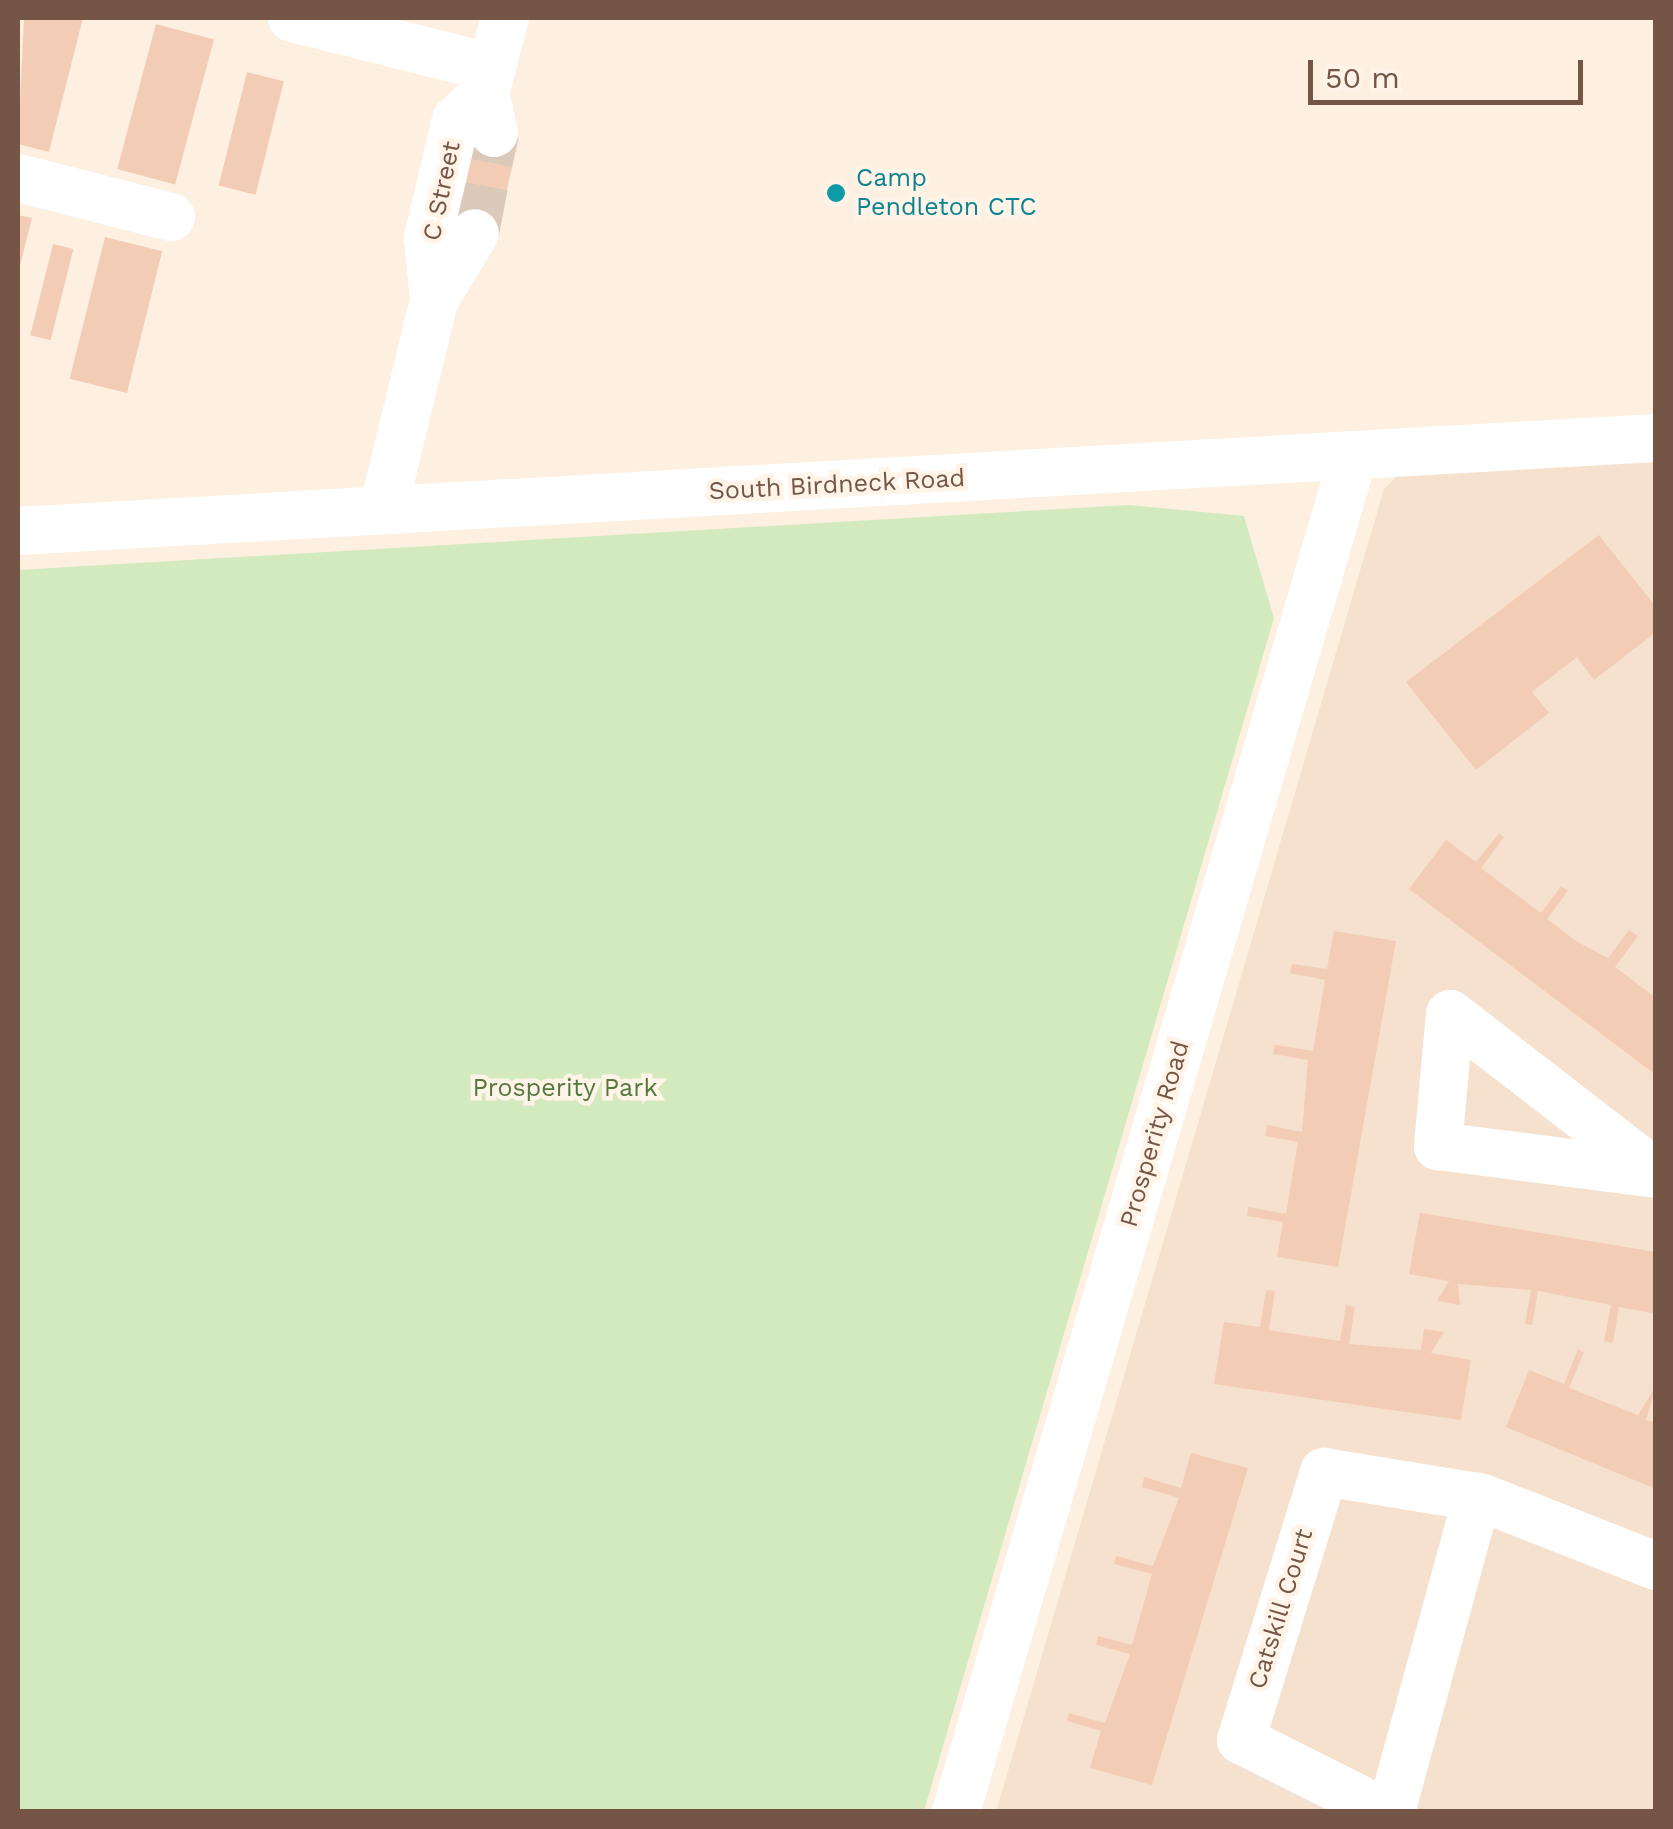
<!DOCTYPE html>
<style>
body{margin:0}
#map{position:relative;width:1673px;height:1829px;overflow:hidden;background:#fdf0e0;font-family:"Work Sans",sans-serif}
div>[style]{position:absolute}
.residential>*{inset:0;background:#f5e1ce}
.green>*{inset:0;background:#d2eabe}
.building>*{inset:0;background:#f3ccb6;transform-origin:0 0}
.minor-tunnel>*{height:48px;margin-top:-24px;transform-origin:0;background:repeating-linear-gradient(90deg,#dbc9ba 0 48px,transparent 0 72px)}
.minor>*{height:48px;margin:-24px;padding:0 24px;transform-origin:24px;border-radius:24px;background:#fff}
.dots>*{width:28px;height:28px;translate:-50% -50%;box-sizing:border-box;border:5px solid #fff4e7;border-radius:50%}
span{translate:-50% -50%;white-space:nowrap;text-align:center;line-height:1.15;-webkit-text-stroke:9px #fff4e7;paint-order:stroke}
.culture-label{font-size:25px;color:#0d838f}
.left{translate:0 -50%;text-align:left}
.street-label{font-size:25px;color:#745546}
.park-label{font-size:25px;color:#537a3e}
.frame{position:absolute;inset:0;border:20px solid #745546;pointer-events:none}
.scale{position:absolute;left:1308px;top:60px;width:275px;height:45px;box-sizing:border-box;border:5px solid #745546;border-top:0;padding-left:12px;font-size:30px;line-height:35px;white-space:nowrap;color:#745546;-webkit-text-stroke:8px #fff4e7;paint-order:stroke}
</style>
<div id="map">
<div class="residential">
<i style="clip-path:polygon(1655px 458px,1655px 1811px,996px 1812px,1384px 489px,1402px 471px)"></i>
</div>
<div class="green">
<i style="clip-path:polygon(1129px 505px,1244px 516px,1274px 618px,924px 1811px,18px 1811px,18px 570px)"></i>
</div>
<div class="building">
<i style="clip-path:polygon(24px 18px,83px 18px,49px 152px,18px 144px)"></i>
<i style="left:156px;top:24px;width:60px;height:150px;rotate:15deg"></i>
<i style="left:247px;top:72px;width:38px;height:117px;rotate:14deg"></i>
<i style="left:468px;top:127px;width:52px;height:102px;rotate:13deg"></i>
<i style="clip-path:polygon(18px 215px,32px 218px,19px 270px,18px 270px)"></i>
<i style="left:105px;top:237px;width:59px;height:146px;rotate:14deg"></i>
<i style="left:53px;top:244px;width:21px;height:94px;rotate:14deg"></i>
<i style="clip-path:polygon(1599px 535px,1656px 607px,1656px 632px,1594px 680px,1577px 657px,1532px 692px,1549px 713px,1476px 770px,1406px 682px)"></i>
<i style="clip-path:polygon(1499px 833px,1504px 837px,1481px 868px,1541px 913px,1561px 886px,1568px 891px,1547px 919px,1576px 941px,1608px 958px,1629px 930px,1638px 936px,1615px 967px,1656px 998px,1656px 1075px,1409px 889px,1446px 840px,1476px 862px)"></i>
<i style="clip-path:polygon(1334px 931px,1396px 941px,1338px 1267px,1277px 1257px,1283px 1222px,1247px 1216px,1248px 1207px,1286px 1214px,1298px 1142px,1265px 1136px,1267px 1125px,1302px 1132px,1308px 1060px,1273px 1054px,1275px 1045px,1313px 1051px,1325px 980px,1290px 973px,1292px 964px,1327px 969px)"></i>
<i style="clip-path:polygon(1420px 1213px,1656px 1252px,1656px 1314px,1619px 1307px,1613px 1343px,1604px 1341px,1611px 1305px,1538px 1291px,1532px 1325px,1525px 1324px,1531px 1290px,1458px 1284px,1460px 1305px,1437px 1301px,1449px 1281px,1409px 1274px)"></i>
<i style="clip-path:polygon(1266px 1290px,1275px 1291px,1269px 1330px,1340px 1341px,1346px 1305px,1355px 1307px,1349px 1344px,1421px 1350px,1424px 1329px,1444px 1332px,1431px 1353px,1471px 1360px,1461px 1420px,1214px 1384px,1224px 1322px,1260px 1327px)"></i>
<i style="clip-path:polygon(1578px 1349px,1584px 1352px,1569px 1388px,1638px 1415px,1656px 1386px,1646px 1420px,1656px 1423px,1656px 1489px,1506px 1427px,1529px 1370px,1564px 1384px)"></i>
<i style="clip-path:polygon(1191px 1453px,1248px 1468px,1152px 1785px,1090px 1768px,1101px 1731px,1067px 1721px,1069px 1713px,1105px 1723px,1130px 1654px,1096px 1645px,1098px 1636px,1132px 1645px,1152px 1574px,1114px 1564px,1116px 1556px,1153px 1566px,1179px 1498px,1142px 1487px,1144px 1477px,1181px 1488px)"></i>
</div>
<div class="minor-tunnel">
<i style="left:475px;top:233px;width:102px;rotate:-79.2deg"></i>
</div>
<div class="minor">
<i style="left:292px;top:18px;width:206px;rotate:14deg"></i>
<i style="left:494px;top:133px;width:41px;rotate:-102.7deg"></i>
<i style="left:485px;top:93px;width:78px;rotate:-75.1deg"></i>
<i style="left:18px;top:178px;width:158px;rotate:14.3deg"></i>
<i style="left:434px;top:301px;width:63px;rotate:-95.4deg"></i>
<i style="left:428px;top:238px;width:121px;rotate:-76.7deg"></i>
<i style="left:456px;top:120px;width:40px;rotate:-43deg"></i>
<i style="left:383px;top:510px;width:215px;rotate:-76.3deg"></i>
<i style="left:434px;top:301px;width:79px;rotate:-58.9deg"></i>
<i style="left:18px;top:531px;width:1641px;rotate:-3.25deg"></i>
<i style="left:1656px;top:1173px;width:260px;rotate:-142.3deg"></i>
<i style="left:1450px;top:1014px;width:133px;rotate:95.2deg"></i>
<i style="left:1438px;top:1146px;width:220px;rotate:7.3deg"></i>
<i style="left:956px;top:1812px;width:1412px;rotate:-73.67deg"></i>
<i style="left:1385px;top:1812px;width:161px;rotate:-153.4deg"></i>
<i style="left:1241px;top:1740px;width:281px;rotate:-72.8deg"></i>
<i style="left:1324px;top:1472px;width:161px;rotate:9.3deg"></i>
<i style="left:1483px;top:1498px;width:186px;rotate:21.5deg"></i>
<i style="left:1391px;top:1812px;width:327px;rotate:-74.7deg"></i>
</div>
<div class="dots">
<i style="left:836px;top:193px;background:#0f9aa8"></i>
</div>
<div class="culture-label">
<span class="left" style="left:856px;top:193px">Camp<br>Pendleton CTC</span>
</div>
<div class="street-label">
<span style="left:442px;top:191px;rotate:-78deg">C Street</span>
<span style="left:837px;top:485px;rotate:-3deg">South Birdneck Road</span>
<span style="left:1155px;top:1134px;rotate:-74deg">Prosperity Road</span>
<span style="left:1281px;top:1609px;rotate:-73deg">Catskill Court</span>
</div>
<div class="park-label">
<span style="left:565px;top:1088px">Prosperity Park</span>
</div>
<div class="frame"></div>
<div class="scale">50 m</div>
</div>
